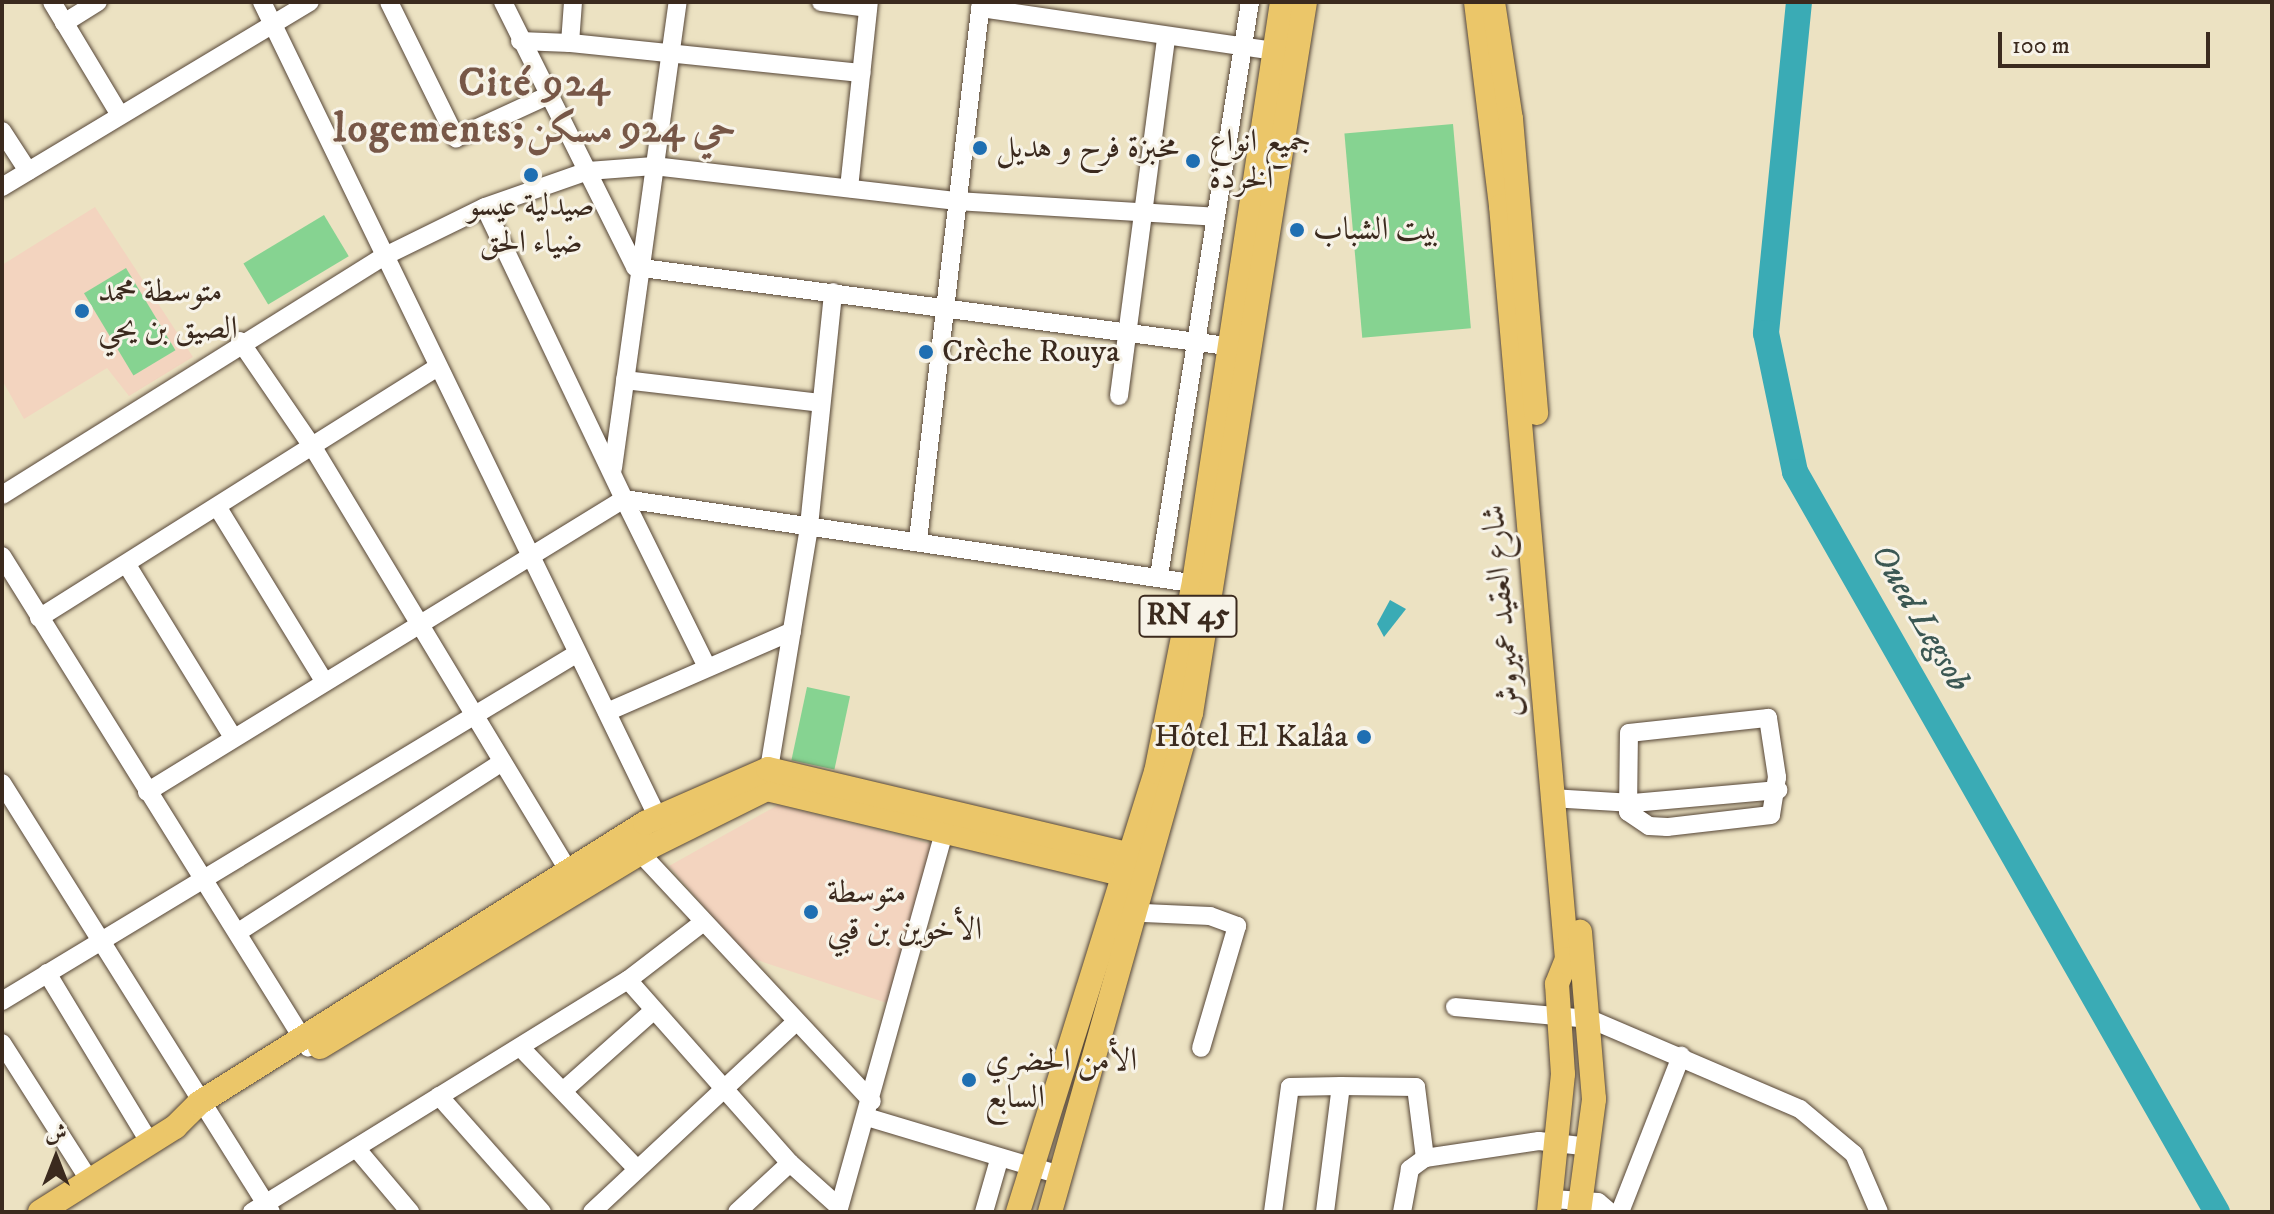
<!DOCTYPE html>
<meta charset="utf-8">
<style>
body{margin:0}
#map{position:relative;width:2274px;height:1214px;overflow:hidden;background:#ece2c2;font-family:"IM FELL DW Pica",Amiri,serif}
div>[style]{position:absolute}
.built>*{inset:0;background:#f3d4bf}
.green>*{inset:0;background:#86d391;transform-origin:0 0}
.water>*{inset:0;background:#3aabb5}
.river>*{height:26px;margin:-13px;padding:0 13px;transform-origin:13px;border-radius:13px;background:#3aabb5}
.roads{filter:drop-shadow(0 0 2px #564637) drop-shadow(0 0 2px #564637)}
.minor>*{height:18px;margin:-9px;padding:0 9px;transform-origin:9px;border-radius:9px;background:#fff}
.major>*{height:24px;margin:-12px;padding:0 12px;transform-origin:12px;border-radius:12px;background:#ebc669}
.dots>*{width:22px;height:22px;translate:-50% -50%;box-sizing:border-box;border:4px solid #f7f3e8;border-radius:50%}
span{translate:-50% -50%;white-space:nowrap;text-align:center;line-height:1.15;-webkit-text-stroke:6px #f7f3e8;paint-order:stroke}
.shield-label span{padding:2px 6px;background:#f7f3e8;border:2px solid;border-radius:6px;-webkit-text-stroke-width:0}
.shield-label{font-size:30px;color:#3b2a1e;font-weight:700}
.poi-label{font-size:32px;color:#3b2a1e}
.left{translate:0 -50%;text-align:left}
.right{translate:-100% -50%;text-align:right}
.street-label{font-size:32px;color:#3b2a1e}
.water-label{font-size:34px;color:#3b5753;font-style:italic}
.district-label{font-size:40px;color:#775747;font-weight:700;letter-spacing:2px}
.frame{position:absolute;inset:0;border:4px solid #3b2a1e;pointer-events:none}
.north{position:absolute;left:16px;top:1118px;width:80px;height:80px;-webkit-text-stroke:6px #f7f3e8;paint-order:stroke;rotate:0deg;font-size:22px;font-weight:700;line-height:32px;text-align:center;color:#3b2a1e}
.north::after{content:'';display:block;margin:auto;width:28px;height:36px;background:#3b2a1e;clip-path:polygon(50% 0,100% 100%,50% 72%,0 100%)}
.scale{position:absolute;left:1998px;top:32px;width:212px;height:36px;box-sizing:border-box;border:4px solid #3b2a1e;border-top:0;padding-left:10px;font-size:24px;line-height:28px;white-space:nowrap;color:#3b2a1e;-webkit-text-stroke:6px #f7f3e8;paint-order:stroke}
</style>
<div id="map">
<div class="built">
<i style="clip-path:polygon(95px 207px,193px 357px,129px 396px,107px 368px,24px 419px,2px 380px,2px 265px)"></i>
<i style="clip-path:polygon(778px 805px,932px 844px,890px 1004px,748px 957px,669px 866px)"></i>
</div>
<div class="green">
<i style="left:1453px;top:124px;width:205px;height:109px;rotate:85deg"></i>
<i style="left:324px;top:215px;width:48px;height:94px;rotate:59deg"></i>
<i style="left:126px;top:268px;width:96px;height:49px;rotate:59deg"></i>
<i style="left:807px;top:687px;width:44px;height:75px;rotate:12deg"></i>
</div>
<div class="water">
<i style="clip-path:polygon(1390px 600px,1406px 609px,1384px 637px,1377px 624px)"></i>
</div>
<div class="river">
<i style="left:1799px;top:2px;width:333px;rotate:95.7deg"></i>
<i style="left:1766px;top:333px;width:142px;rotate:78.2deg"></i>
<i style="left:1795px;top:472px;width:852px;rotate:60.31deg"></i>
</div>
<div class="roads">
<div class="minor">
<i style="left:52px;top:2px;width:132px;rotate:59deg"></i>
<i style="left:262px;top:2px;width:907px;rotate:64.11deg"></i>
<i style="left:389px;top:2px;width:152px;rotate:63.8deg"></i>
<i style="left:456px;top:138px;width:100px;rotate:-24.8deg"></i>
<i style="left:503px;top:2px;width:296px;rotate:63.5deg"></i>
<i style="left:635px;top:267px;width:612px;rotate:7.6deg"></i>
<i style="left:821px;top:2px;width:47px;rotate:7.3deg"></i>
<i style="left:980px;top:8px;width:298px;rotate:8.3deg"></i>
<i style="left:64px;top:23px;width:40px;rotate:-32deg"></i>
<i style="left:520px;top:41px;width:50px;rotate:2.3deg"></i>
<i style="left:570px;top:43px;width:41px;rotate:-85.8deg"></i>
<i style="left:570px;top:43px;width:293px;rotate:5.9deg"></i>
<i style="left:2px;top:131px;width:48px;rotate:57deg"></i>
<i style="left:2px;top:187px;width:359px;rotate:-31deg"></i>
<i style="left:849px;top:188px;width:187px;rotate:-83.9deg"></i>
<i style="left:240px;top:341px;width:131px;rotate:55.6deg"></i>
<i style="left:314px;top:449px;width:503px;rotate:58.9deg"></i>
<i style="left:625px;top:380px;width:196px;rotate:6.7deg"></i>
<i style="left:1119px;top:396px;width:361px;rotate:-82.5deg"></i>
<i style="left:613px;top:468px;width:471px;rotate:-82.1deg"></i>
<i style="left:2px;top:495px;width:451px;rotate:-32deg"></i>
<i style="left:385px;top:256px;width:111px;rotate:-26.1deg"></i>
<i style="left:485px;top:207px;width:109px;rotate:-19.3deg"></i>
<i style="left:588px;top:171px;width:66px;rotate:-4.3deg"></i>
<i style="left:654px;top:166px;width:305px;rotate:6.6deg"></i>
<i style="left:957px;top:201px;width:258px;rotate:3.5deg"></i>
<i style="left:624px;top:499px;width:586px;rotate:8.43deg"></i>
<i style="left:624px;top:499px;width:187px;rotate:63.7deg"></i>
<i style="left:218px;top:508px;width:203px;rotate:58.5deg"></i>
<i style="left:918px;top:540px;width:542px;rotate:-83.32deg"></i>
<i style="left:2px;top:556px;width:579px;rotate:58.07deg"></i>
<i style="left:127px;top:565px;width:202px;rotate:58.4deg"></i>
<i style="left:1159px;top:576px;width:581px;rotate:-80.99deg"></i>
<i style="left:39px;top:618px;width:471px;rotate:-32.2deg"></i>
<i style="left:607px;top:712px;width:202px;rotate:-23.6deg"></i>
<i style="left:1768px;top:718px;width:60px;rotate:81.3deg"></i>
<i style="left:1777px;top:777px;width:38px;rotate:99deg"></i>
<i style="left:1771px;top:815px;width:105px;rotate:173.4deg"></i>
<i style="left:1667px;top:827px;width:18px;rotate:-177deg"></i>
<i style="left:1649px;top:826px;width:25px;rotate:-146deg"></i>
<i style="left:1628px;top:812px;width:79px;rotate:-89.3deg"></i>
<i style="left:1629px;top:733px;width:140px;rotate:-6.2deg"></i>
<i style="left:767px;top:781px;width:258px;rotate:-80.6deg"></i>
<i style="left:809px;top:526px;width:235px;rotate:-84.1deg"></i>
<i style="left:2px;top:783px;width:506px;rotate:57.91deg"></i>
<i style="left:147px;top:792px;width:560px;rotate:-31.56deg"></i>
<i style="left:624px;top:499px;width:323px;rotate:-115.5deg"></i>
<i style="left:1551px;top:798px;width:82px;rotate:3.5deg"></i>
<i style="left:1633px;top:803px;width:146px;rotate:-5.1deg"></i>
<i style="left:631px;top:843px;width:353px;rotate:47deg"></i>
<i style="left:1122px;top:912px;width:88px;rotate:2.6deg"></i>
<i style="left:1210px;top:916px;width:29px;rotate:20deg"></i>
<i style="left:1237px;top:926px;width:127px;rotate:106.4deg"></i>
<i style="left:240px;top:931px;width:312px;rotate:-32.8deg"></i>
<i style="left:47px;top:973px;width:199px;rotate:58.8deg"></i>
<i style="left:628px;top:980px;width:244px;rotate:48.5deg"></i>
<i style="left:790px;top:1163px;width:72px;rotate:137.2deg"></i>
<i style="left:2px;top:1001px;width:671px;rotate:-31.15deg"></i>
<i style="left:1455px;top:1007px;width:136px;rotate:5.1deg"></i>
<i style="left:1590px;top:1019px;width:228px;rotate:23.2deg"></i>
<i style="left:1800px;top:1109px;width:70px;rotate:39.8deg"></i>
<i style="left:1854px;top:1154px;width:63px;rotate:66.7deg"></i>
<i style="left:2px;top:1043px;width:164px;rotate:57.5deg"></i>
<i style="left:521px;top:1048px;width:168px;rotate:46.2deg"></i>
<i style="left:564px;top:1090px;width:119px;rotate:-41.6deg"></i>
<i style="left:439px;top:1096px;width:155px;rotate:48.4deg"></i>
<i style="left:870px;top:1118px;width:198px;rotate:16.7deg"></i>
<i style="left:356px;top:1148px;width:84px;rotate:49.8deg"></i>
<i style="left:1425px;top:1158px;width:115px;rotate:-8.5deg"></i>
<i style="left:1539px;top:1141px;width:50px;rotate:6.8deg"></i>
<i style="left:790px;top:1163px;width:66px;rotate:41.9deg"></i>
<i style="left:1552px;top:1199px;width:46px;rotate:3.7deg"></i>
<i style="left:1598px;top:1202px;width:16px;rotate:40deg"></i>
<i style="left:252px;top:1212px;width:442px;rotate:-31.7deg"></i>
<i style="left:628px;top:980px;width:93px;rotate:-37.6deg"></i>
<i style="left:592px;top:1212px;width:277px;rotate:-43deg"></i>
<i style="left:838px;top:1212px;width:405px;rotate:-74.4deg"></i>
<i style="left:984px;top:1212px;width:54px;rotate:-73.9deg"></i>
<i style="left:1273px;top:1212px;width:126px;rotate:-82.3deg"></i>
<i style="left:1290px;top:1087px;width:51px;rotate:-1.1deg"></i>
<i style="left:1341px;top:1086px;width:75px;rotate:0.8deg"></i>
<i style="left:1416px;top:1087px;width:72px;rotate:82.8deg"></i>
<i style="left:1425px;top:1158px;width:19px;rotate:144deg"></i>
<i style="left:1410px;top:1169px;width:44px;rotate:100.5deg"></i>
<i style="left:1325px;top:1212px;width:127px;rotate:-82.8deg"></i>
<i style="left:1620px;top:1212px;width:168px;rotate:-68.6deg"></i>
</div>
<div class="major">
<i style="left:1476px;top:2px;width:206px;rotate:83deg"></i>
<i style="left:1501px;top:206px;width:756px;rotate:84.99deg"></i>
<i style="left:1567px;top:959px;width:27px;rotate:112deg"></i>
<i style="left:1557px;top:984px;width:90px;rotate:86.2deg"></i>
<i style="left:1563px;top:1074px;width:139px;rotate:95.8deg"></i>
<i style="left:1493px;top:2px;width:118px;rotate:81.3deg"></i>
<i style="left:1511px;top:119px;width:295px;rotate:85.1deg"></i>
<i style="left:320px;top:1047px;width:384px;rotate:-31.2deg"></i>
<i style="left:648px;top:848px;width:133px;rotate:-26.4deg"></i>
<i style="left:767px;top:789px;width:369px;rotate:13.5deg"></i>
<i style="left:40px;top:1212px;width:160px;rotate:-32.2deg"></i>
<i style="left:175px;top:1127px;width:34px;rotate:-45deg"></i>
<i style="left:199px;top:1103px;width:527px;rotate:-32.12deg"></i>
<i style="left:645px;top:823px;width:134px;rotate:-23.7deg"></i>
<i style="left:768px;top:769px;width:373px;rotate:13.3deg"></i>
<i style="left:1018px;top:1212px;width:461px;rotate:-72.6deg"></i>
<i style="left:1156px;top:772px;width:194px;rotate:-78.7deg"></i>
<i style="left:1194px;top:582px;width:587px;rotate:-81.37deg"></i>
<i style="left:1050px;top:1212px;width:519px;rotate:-74.22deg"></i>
<i style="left:1191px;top:713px;width:720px;rotate:-80.89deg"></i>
<i style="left:1579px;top:1212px;width:114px;rotate:-82.4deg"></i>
<i style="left:1594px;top:1099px;width:168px;rotate:-94.8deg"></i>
</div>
</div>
<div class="dots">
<i style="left:980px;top:148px;background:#1f6fb2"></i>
<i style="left:1193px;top:161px;background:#1f6fb2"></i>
<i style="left:531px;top:175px;background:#1f6fb2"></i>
<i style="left:1297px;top:230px;background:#1f6fb2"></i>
<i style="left:82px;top:311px;background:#1f6fb2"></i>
<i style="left:926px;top:352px;background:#1f6fb2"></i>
<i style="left:1364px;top:737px;background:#1f6fb2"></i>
<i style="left:811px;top:912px;background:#1f6fb2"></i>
<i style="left:969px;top:1080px;background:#1f6fb2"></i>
</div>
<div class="shield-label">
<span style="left:1188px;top:616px">RN 45</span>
</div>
<div class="poi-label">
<span class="left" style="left:1209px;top:161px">جميع انواع<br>الخردة</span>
<span class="left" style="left:996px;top:148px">مخبزة فرح و هديل</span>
<span style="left:531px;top:225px">صيدلية عيسو<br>ضياء الحق</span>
<span class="left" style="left:1313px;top:230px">بيت الشباب</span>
<span class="left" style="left:98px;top:311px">متوسطة محمد<br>الصيق بن يحي</span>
<span class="left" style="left:942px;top:352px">Crèche Rouya</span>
<span class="right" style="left:1348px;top:737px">Hôtel El Kalâa</span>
<span class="left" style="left:827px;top:912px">متوسطة<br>الأخوين بن قبي</span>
<span class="left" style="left:985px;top:1080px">الأمن الحضري<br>السابع</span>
</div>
<div class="street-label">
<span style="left:1503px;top:611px;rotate:-95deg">شارع العقيد عميروش</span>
</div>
<div class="water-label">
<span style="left:1920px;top:618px;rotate:60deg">Oued Legsob</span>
</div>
<div class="district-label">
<span style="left:535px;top:107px">Cité 924<br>logements;حي 924 مسكن</span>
</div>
<div class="frame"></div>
<div class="north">ش</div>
<div class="scale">100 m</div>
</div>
